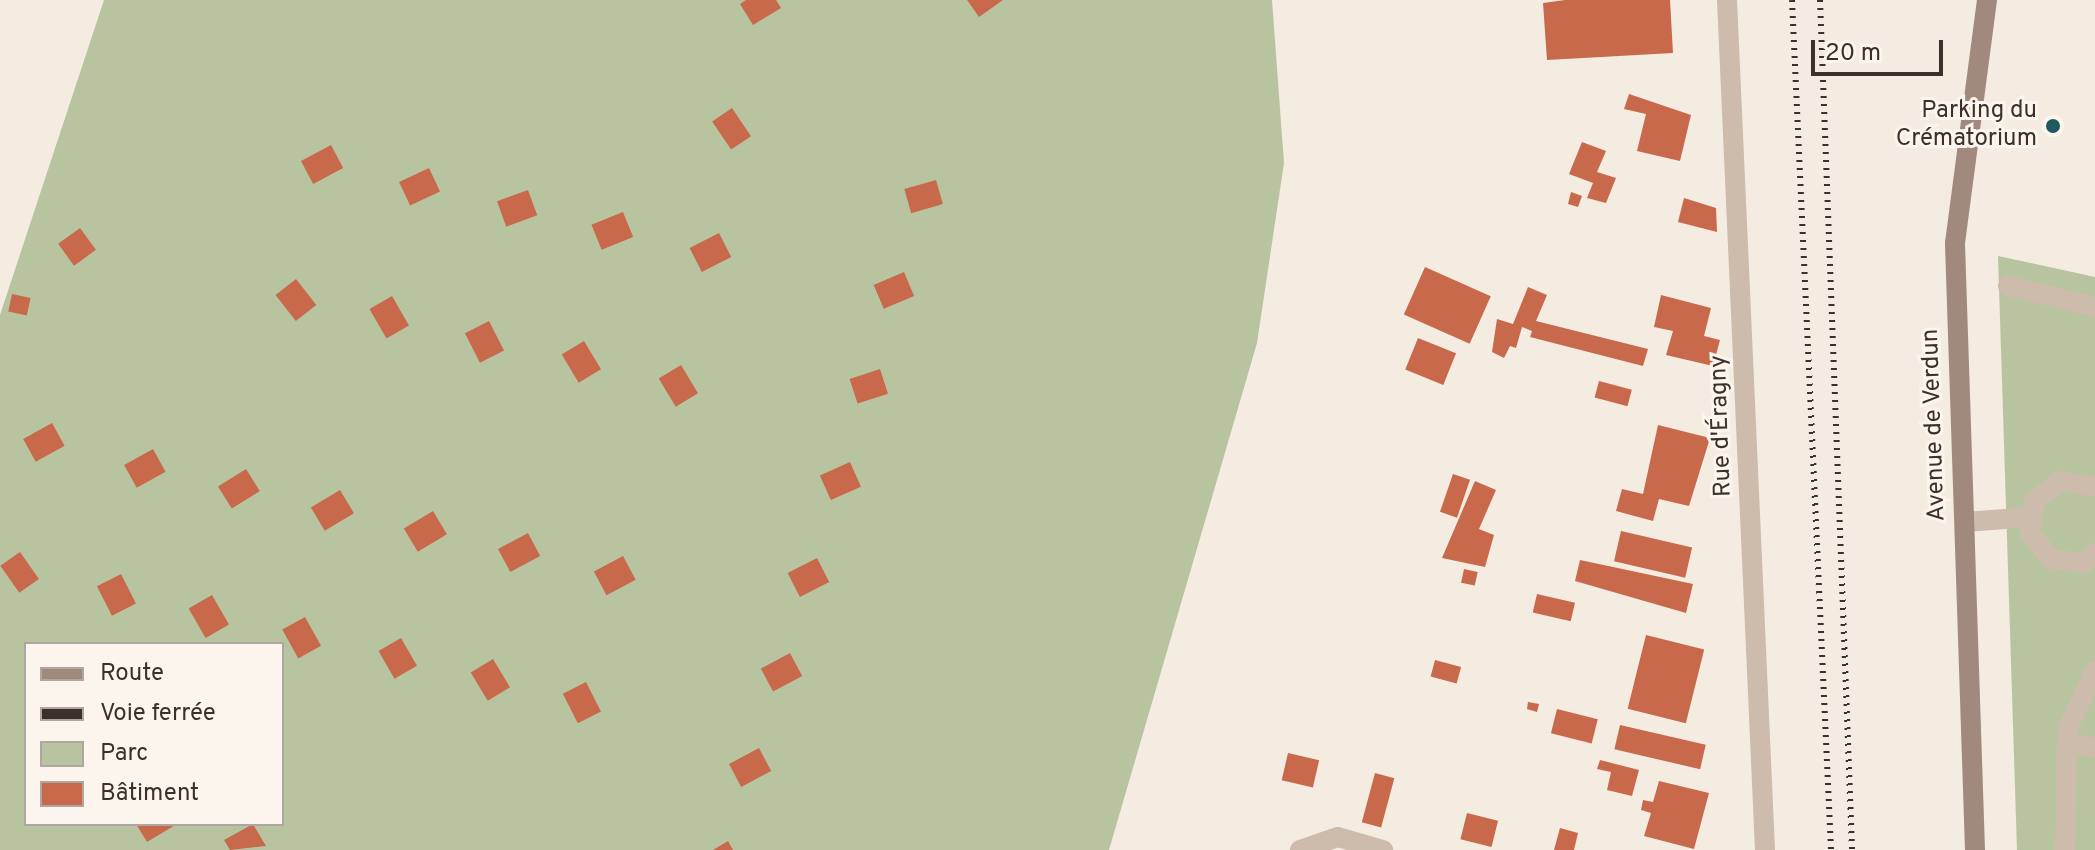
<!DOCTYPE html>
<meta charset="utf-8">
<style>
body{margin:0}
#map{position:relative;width:2095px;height:850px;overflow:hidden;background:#f4ebe1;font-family:Overpass,sans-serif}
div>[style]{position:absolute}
.green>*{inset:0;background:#b8c4a0}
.building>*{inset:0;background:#c8694b;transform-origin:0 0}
.service>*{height:20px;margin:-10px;padding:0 10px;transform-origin:10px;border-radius:10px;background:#cdbbac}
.minor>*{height:20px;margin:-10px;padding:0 10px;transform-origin:10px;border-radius:10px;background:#cdbbac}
.secondary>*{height:20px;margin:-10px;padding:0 10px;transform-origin:10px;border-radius:10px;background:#a18a7d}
.rail>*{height:6px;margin-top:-3px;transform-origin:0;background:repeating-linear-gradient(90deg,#3b302b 0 2px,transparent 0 8px)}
.dots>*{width:22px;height:22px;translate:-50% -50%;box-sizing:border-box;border:4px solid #fbf5ee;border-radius:50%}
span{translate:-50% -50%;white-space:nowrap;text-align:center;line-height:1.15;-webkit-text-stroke:6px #fbf5ee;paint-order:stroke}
.poi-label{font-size:24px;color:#3b302b}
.right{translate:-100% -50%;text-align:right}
.street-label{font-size:24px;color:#3b302b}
.legend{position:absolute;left:24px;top:642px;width:260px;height:184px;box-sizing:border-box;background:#fbf5ee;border:2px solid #aea6a0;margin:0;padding:10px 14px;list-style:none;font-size:24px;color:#3b302b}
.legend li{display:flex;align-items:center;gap:16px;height:40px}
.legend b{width:40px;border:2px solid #aea6a0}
.scale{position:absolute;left:1811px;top:40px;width:132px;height:36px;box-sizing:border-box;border:4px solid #3b302b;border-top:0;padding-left:10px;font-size:24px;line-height:28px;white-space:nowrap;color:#3b302b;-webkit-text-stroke:6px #fbf5ee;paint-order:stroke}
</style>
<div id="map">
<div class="green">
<i style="clip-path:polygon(evenodd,104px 0,1272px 0,1284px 163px,1257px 343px,1109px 850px,0 850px,0 315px,104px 0,26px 644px,282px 644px,282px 824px,26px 824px,26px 644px)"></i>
<i style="clip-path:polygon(1998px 256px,2095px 277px,2095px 850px,2017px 850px)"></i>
</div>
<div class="building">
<i style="clip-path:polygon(746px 0,776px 0,781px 8px,753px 25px,740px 4px)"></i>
<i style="clip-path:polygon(967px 0,1003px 0,979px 17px)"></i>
<i style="clip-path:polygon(1565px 0,1670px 0,1673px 53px,1547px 60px,1543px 3px)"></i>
<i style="clip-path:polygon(1629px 94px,1691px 115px,1680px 161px,1637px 151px,1646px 114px,1624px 109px)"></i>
<i style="left:732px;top:108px;width:34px;height:24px;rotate:56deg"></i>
<i style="clip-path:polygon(1582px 142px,1606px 151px,1597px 172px,1616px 178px,1606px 203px,1587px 198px,1593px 183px,1569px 174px)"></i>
<i style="left:331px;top:145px;width:26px;height:34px;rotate:62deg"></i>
<i style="left:429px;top:168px;width:26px;height:33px;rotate:65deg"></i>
<i style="left:936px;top:180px;width:25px;height:33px;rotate:74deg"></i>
<i style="left:528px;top:190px;width:27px;height:33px;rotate:70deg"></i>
<i style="clip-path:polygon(1571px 192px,1582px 196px,1578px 207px,1568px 204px)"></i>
<i style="clip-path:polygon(1684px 198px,1716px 208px,1717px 232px,1678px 222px)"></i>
<i style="left:623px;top:212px;width:27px;height:34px;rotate:68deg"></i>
<i style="left:80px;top:228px;width:27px;height:27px;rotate:54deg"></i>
<i style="left:719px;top:233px;width:27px;height:33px;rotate:63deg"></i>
<i style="left:1425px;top:267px;width:72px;height:52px;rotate:24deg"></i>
<i style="left:904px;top:272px;width:26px;height:33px;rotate:67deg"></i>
<i style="left:296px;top:279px;width:33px;height:26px;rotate:52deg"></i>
<i style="clip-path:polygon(1528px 287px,1547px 295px,1536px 321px,1648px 349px,1643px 366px,1530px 337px,1532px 331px,1522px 327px,1516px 348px,1510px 346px,1504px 358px,1492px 352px,1497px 319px,1513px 324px)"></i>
<i style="left:12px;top:294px;width:19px;height:18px;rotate:12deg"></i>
<i style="clip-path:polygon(1661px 295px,1711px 308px,1704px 336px,1720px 340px,1713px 366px,1666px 355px,1673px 331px,1654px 327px)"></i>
<i style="left:392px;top:296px;width:34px;height:26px;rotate:60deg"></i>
<i style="left:489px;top:321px;width:33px;height:27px;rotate:63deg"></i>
<i style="left:1418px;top:338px;width:41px;height:34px;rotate:22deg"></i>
<i style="left:584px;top:341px;width:33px;height:26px;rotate:59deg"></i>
<i style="left:681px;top:365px;width:33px;height:26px;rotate:59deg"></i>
<i style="left:880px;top:369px;width:26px;height:32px;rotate:72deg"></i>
<i style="left:1599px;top:381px;width:34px;height:17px;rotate:15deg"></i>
<i style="left:52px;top:423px;width:26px;height:33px;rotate:61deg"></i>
<i style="clip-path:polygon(1658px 425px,1710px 438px,1689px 506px,1659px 499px,1653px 521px,1616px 511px,1622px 489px,1643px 494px)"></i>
<i style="left:153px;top:449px;width:26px;height:33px;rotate:61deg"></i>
<i style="left:850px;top:462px;width:27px;height:33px;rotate:66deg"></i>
<i style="left:246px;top:469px;width:26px;height:33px;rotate:58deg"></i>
<i style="left:1453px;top:474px;width:18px;height:40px;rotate:19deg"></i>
<i style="clip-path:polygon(1475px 481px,1496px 490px,1479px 529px,1494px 535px,1485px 567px,1442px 558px)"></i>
<i style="left:340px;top:490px;width:27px;height:34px;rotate:59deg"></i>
<i style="left:433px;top:511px;width:27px;height:34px;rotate:59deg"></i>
<i style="left:1621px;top:531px;width:73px;height:31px;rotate:13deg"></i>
<i style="left:528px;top:533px;width:26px;height:34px;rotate:62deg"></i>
<i style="left:20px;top:552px;width:33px;height:24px;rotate:55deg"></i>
<i style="left:623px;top:556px;width:27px;height:33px;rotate:62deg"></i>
<i style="left:817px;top:558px;width:27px;height:33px;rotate:63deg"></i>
<i style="clip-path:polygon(1580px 560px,1693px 584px,1686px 613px,1575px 581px)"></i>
<i style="left:1464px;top:569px;width:14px;height:14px;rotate:12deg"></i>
<i style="left:121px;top:574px;width:33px;height:27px;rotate:63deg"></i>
<i style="left:1537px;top:594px;width:39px;height:19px;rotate:13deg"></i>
<i style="left:212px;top:595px;width:34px;height:27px;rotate:60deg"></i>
<i style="left:305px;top:617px;width:33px;height:26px;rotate:61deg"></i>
<i style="left:1646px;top:635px;width:60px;height:76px;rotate:14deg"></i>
<i style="left:401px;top:638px;width:32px;height:26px;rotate:60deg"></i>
<i style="left:790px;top:653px;width:26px;height:33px;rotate:62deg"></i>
<i style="left:493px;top:659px;width:33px;height:26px;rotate:59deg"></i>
<i style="left:1435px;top:660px;width:27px;height:17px;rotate:15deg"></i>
<i style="left:586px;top:682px;width:33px;height:26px;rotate:63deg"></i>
<i style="clip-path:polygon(1528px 702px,1539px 704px,1537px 712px,1527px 709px)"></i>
<i style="left:1557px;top:709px;width:42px;height:25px;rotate:14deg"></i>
<i style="left:1620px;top:725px;width:88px;height:25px;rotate:13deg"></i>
<i style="left:759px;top:748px;width:26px;height:34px;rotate:62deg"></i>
<i style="left:1288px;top:753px;width:32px;height:28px;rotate:13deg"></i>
<i style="clip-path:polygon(1600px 760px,1639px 770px,1632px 796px,1607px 790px,1611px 772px,1597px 769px)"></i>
<i style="left:1375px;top:773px;width:20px;height:51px;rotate:15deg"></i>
<i style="clip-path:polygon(1659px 781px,1709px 793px,1694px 849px,1644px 836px,1651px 813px,1641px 810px,1643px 800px,1653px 802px)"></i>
<i style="left:1467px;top:813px;width:32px;height:27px;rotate:14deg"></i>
<i style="clip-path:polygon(136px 824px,177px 824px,147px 842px)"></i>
<i style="clip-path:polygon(253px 824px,266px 846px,230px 850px,224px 840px)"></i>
<i style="clip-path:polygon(1560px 828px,1578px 833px,1574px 850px,1554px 850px)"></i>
<i style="clip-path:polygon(728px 841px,733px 850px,713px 850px)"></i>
</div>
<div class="service">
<i style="left:2008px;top:286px;width:89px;rotate:13.6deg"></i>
<i style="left:2095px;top:487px;width:36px;rotate:-170deg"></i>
<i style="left:2060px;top:481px;width:33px;rotate:142deg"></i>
<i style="left:2034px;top:501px;width:32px;rotate:97deg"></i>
<i style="left:2030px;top:533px;width:33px;rotate:51deg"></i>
<i style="left:2051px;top:559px;width:32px;rotate:7deg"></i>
<i style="left:2083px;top:563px;width:16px;rotate:-40deg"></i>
<i style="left:1965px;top:522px;width:67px;rotate:-4.3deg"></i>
<i style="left:2067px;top:742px;width:29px;rotate:12deg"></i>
<i style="left:1300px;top:850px;width:40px;rotate:-18.9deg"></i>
<i style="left:1338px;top:837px;width:47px;rotate:16.1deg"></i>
<i style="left:2065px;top:850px;width:120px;rotate:-89deg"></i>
<i style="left:2067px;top:730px;width:65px;rotate:-64.6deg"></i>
</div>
<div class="minor">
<i style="left:1727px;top:0;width:851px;rotate:87.44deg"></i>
</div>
<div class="secondary">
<i style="left:1975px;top:850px;width:607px;rotate:-91.89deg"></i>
<i style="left:1955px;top:243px;width:245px;rotate:-82.5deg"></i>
</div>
<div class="rail">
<i style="left:1792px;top:0;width:851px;rotate:87.37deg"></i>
<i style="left:1820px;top:0;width:851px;rotate:87.84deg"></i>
</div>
<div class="dots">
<i style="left:2053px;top:126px;background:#1f5a5e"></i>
</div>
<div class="poi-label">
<span class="right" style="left:2037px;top:126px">Parking du<br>Crématorium</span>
</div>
<div class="street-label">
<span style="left:1935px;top:425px;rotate:-92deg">Avenue de Verdun</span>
<span style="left:1722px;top:426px;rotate:-92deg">Rue d'Éragny</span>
</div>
<ul class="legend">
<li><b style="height:10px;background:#a18a7d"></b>Route</li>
<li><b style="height:10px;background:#3b302b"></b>Voie ferrée</li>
<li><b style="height:22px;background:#b8c4a0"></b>Parc</li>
<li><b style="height:22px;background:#c8694b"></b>Bâtiment</li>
</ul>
<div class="scale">20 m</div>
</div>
